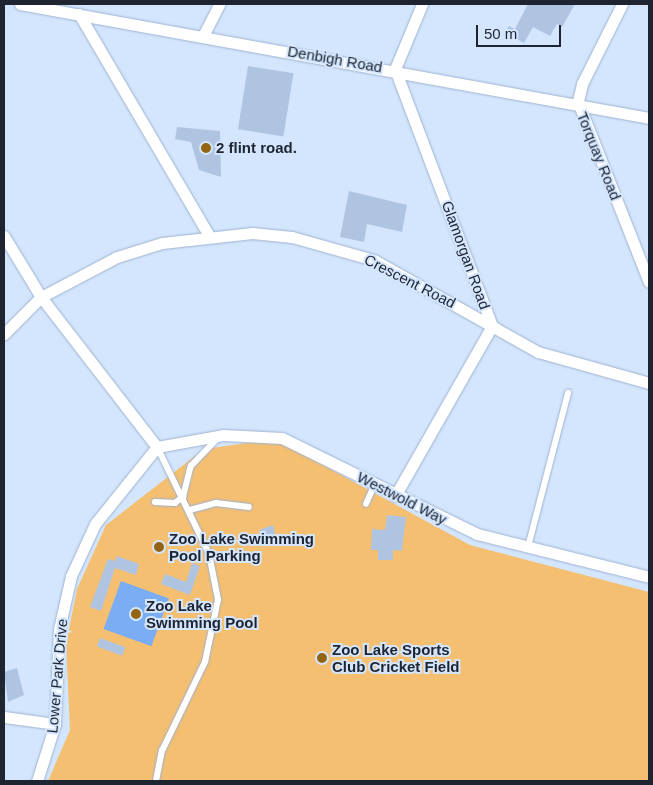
<!DOCTYPE html>
<style>
body{margin:0}
#map{position:relative;width:653px;height:785px;overflow:hidden;background:#d4e6fe;font-family:Helvetica,sans-serif}
div>[style]{position:absolute}
.green>*{inset:0;background:#f5bf71}
.water>*{inset:0;background:#7aadf4;transform-origin:0 0}
.building>*{inset:0;background:#afc4e1;transform-origin:0 0}
.roads{filter:drop-shadow(0 0 1px #9eb2cf) drop-shadow(0 0 1px #9eb2cf)}
.service>*{height:5.5px;margin:-2.75px;padding:0 2.75px;transform-origin:2.75px;border-radius:2.75px;background:#fff}
.minor>*{height:11px;margin:-5.5px;padding:0 5.5px;transform-origin:5.5px;border-radius:5.5px;background:#fff}
.dots>*{width:14px;height:14px;translate:-50% -50%;box-sizing:border-box;border:2px solid #d4e6fe;border-radius:50%}
span{translate:-50% -50%;white-space:nowrap;text-align:center;line-height:1.15;-webkit-text-stroke:4px #d4e6fe;paint-order:stroke}
.street-label{font-size:15px;color:#1e2531}
.poi-label{font-size:15px;color:#1e2531;font-weight:700}
.left{translate:0 -50%;text-align:left}
.frame{position:absolute;inset:0;border:5px solid #1e2531;pointer-events:none}
.scale{position:absolute;left:476px;top:25px;width:85px;height:22px;box-sizing:border-box;border:2px solid #1e2531;border-top:0;padding-left:6px;font-size:15px;line-height:18px;white-space:nowrap;color:#1e2531;-webkit-text-stroke:4px #d4e6fe;paint-order:stroke}
</style>
<div id="map">
<div class="green">
<i style="clip-path:polygon(275px 439px,470px 545px,649px 592px,649px 781px,48px 781px,70px 730px,66px 644px,77px 589px,106px 525px,204px 449px)"></i>
</div>
<div class="water">
<i style="left:121px;top:581px;width:51px;height:51px;rotate:20deg"></i>
</div>
<div class="building">
<i style="clip-path:polygon(528px 4px,575px 4px,562px 27px,557px 24px,550px 36px,533px 27px,524px 43px,505px 33px,509px 26px,515px 29px)"></i>
<i style="left:248px;top:66px;width:46px;height:64px;rotate:9deg"></i>
<i style="clip-path:polygon(177px 127px,220px 131px,221px 177px,199px 170px,191px 142px,175px 139px)"></i>
<i style="clip-path:polygon(349px 191px,407px 205px,402px 232px,367px 224px,364px 242px,340px 237px)"></i>
<i style="clip-path:polygon(387px 515px,406px 517px,402px 551px,393px 550px,393px 560px,378px 560px,378px 550px,371px 550px,372px 529px,385px 530px)"></i>
<i style="clip-path:polygon(273px 525px,275px 534px,261px 538px,259px 530px)"></i>
<i style="clip-path:polygon(117px 556px,139px 564px,136px 575px,115px 568px,101px 611px,90px 607px,108px 559px,115px 561px)"></i>
<i style="clip-path:polygon(192px 563px,200px 566px,190px 595px,161px 584px,165px 574px,186px 582px)"></i>
<i style="left:100px;top:638px;width:27px;height:9px;rotate:20deg"></i>
<i style="clip-path:polygon(17px 668px,24px 695px,8px 702px,4px 672px)"></i>
</div>
<div class="roads">
<div class="service">
<i style="left:155px;top:502px;width:20px;rotate:3deg"></i>
<i style="left:175px;top:503px;width:10px;rotate:-37deg"></i>
<i style="left:183px;top:497px;width:32px;rotate:-76deg"></i>
<i style="left:191px;top:466px;width:36px;rotate:-46deg"></i>
<i style="left:366px;top:504px;width:20px;rotate:-66deg"></i>
<i style="left:190px;top:510px;width:27px;rotate:-15deg"></i>
<i style="left:216px;top:503px;width:33px;rotate:7deg"></i>
<i style="left:528px;top:547px;width:159px;rotate:-75.4deg"></i>
<i style="left:156px;top:781px;width:31px;rotate:-79deg"></i>
<i style="left:162px;top:751px;width:99px;rotate:-64.2deg"></i>
<i style="left:205px;top:662px;width:63px;rotate:-78.2deg"></i>
<i style="left:218px;top:600px;width:47px;rotate:-101.1deg"></i>
<i style="left:209px;top:554px;width:119px;rotate:-115.9deg"></i>
</div>
<div class="minor">
<i style="left:20px;top:4px;width:639px;rotate:10.27deg"></i>
<i style="left:622px;top:4px;width:89px;rotate:116.6deg"></i>
<i style="left:582px;top:84px;width:18px;rotate:103deg"></i>
<i style="left:578px;top:102px;width:193px;rotate:68.5deg"></i>
<i style="left:79px;top:14px;width:257px;rotate:59.6deg"></i>
<i style="left:203px;top:36px;width:36px;rotate:-63deg"></i>
<i style="left:4px;top:236px;width:71px;rotate:58.8deg"></i>
<i style="left:41px;top:297px;width:190px;rotate:52.3deg"></i>
<i style="left:4px;top:334px;width:52px;rotate:-45deg"></i>
<i style="left:41px;top:297px;width:86px;rotate:-27.8deg"></i>
<i style="left:117px;top:257px;width:47px;rotate:-17.3deg"></i>
<i style="left:162px;top:243px;width:91px;rotate:-6.3deg"></i>
<i style="left:252px;top:233px;width:40px;rotate:5.7deg"></i>
<i style="left:292px;top:237px;width:85px;rotate:15.7deg"></i>
<i style="left:374px;top:260px;width:188px;rotate:29.3deg"></i>
<i style="left:538px;top:352px;width:115px;rotate:15.6deg"></i>
<i style="left:157px;top:447px;width:68px;rotate:-10.2deg"></i>
<i style="left:224px;top:435px;width:58px;rotate:3deg"></i>
<i style="left:282px;top:438px;width:217px;rotate:26.2deg"></i>
<i style="left:477px;top:534px;width:177px;rotate:14deg"></i>
<i style="left:395px;top:496px;width:196px;rotate:-60.3deg"></i>
<i style="left:492px;top:326px;width:275px;rotate:-110.7deg"></i>
<i style="left:395px;top:69px;width:70px;rotate:-67.4deg"></i>
<i style="left:4px;top:717px;width:51px;rotate:7.8deg"></i>
<i style="left:37px;top:781px;width:60px;rotate:-72.5deg"></i>
<i style="left:55px;top:724px;width:95px;rotate:-87.6deg"></i>
<i style="left:59px;top:629px;width:54px;rotate:-77.2deg"></i>
<i style="left:71px;top:576px;width:57px;rotate:-65.2deg"></i>
<i style="left:95px;top:524px;width:99px;rotate:-51.2deg"></i>
</div>
</div>
<div class="dots">
<i style="left:206px;top:148px;background:#936412"></i>
<i style="left:159px;top:547px;background:#936412"></i>
<i style="left:136px;top:614px;background:#936412"></i>
<i style="left:322px;top:658px;background:#936412"></i>
</div>
<div class="street-label">
<span style="left:335px;top:59px;rotate:10deg">Denbigh Road</span>
<span style="left:599px;top:156px;rotate:68deg">Torquay Road</span>
<span style="left:466px;top:255px;rotate:70deg">Glamorgan Road</span>
<span style="left:410px;top:281px;rotate:27deg">Crescent Road</span>
<span style="left:402px;top:498px;rotate:27deg">Westwold Way</span>
<span style="left:57px;top:676px;rotate:-85deg">Lower Park Drive</span>
</div>
<div class="poi-label">
<span class="left" style="left:216px;top:148px">2 flint road.</span>
<span class="left" style="left:169px;top:547px">Zoo Lake Swimming<br>Pool Parking</span>
<span class="left" style="left:146px;top:614px">Zoo Lake<br>Swimming Pool</span>
<span class="left" style="left:332px;top:658px">Zoo Lake Sports<br>Club Cricket Field</span>
</div>
<div class="frame"></div>
<div class="scale">50 m</div>
</div>
